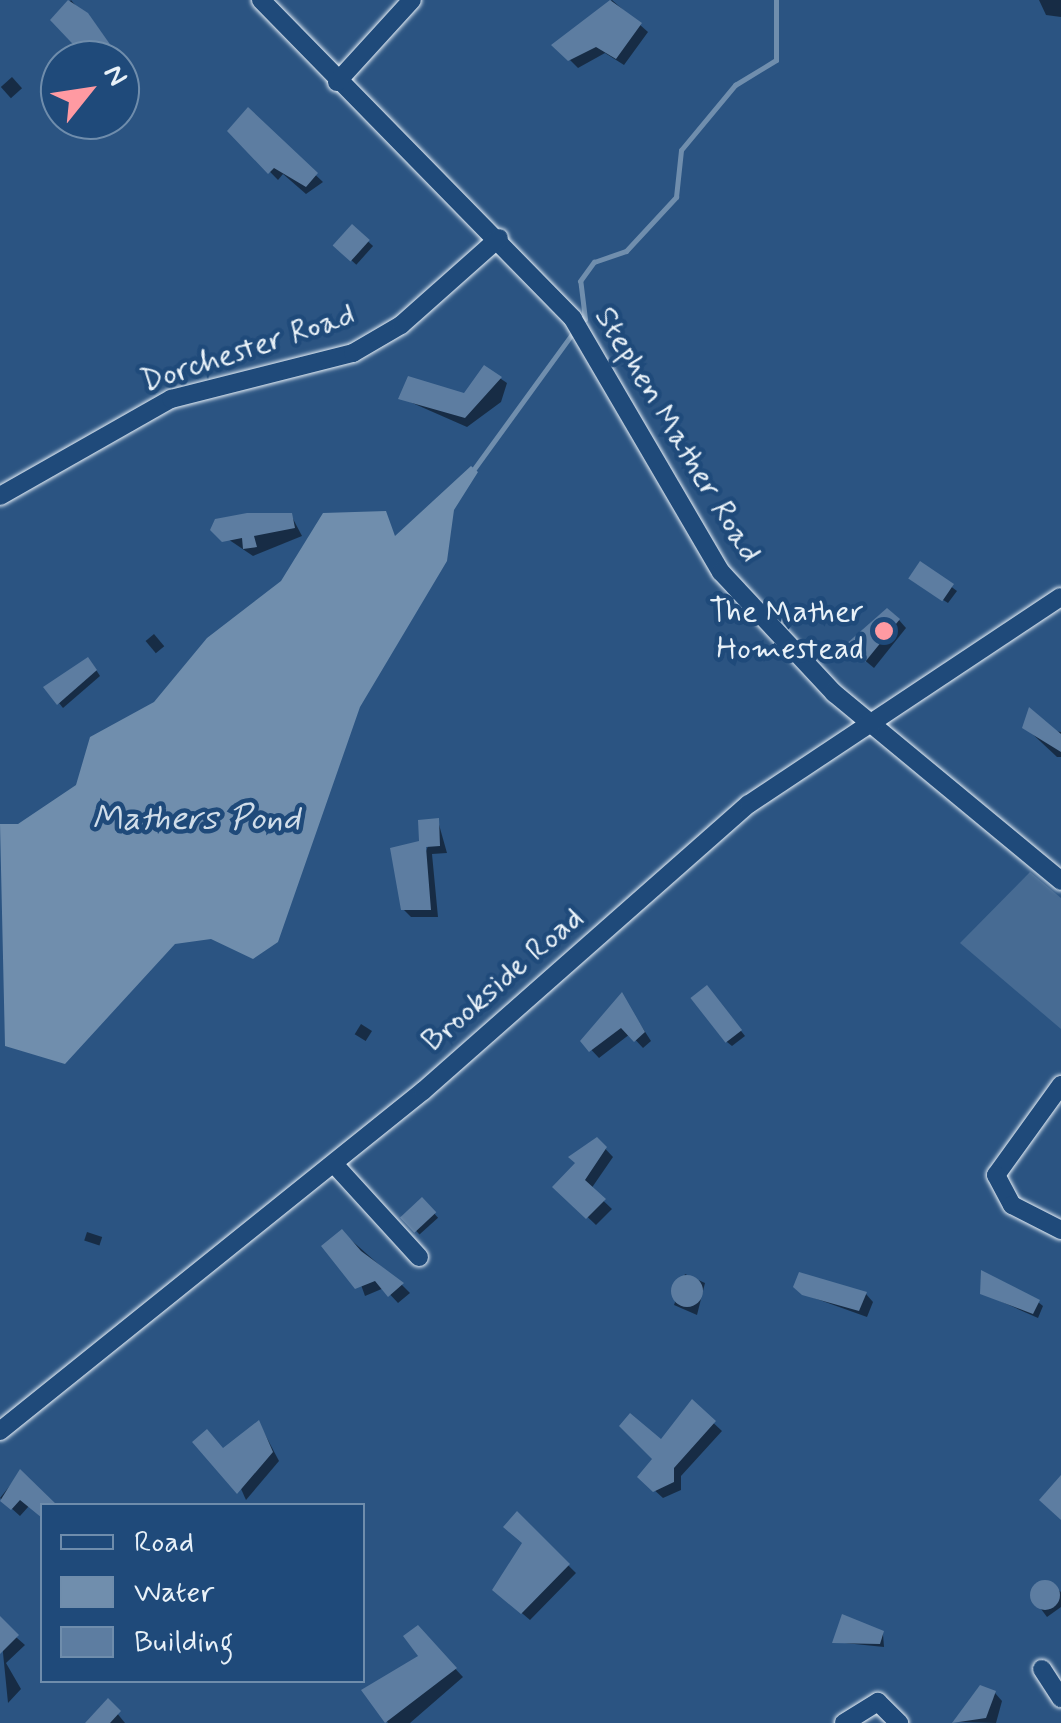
<!DOCTYPE html>
<style>
body{margin:0}
#map{position:relative;width:1061px;height:1723px;overflow:hidden;background:#2b5482;font-family:Mynerve,sans-serif}
div>[style]{position:absolute}
.green>*{inset:0;background:#476b93}
.water>*{inset:0;background:#708ead}
.shadow>*{inset:0;background:#0007;transform-origin:0 0}
.stream>*{height:5px;margin:-2.5px;padding:0 2.5px;transform-origin:2.5px;border-radius:2.5px;background:#708ead}
.building>*{inset:0;background:#5d7da1;transform-origin:0 0}
.round{border-radius:50%}
.roads{filter:drop-shadow(0 0 2px #e8f1f8) drop-shadow(0 0 2px #e8f1f8)}
.minor>*{height:18px;margin:-9px;padding:0 9px;transform-origin:9px;border-radius:9px;background:#1f4a7a}
.dots>*{width:28px;height:28px;translate:-50% -50%;box-sizing:border-box;border:5px solid #1f4a7a;border-radius:50%}
span{translate:-50% -50%;white-space:nowrap;text-align:center;line-height:1.15;-webkit-text-stroke:9px #1f4a7a;paint-order:stroke}
.street-label{font-size:32px;color:#e8f1f8}
.poi-label{font-size:32px;color:#e8f1f8}
.right{translate:-100% -50%;text-align:right}
.water-label{font-size:35px;color:#d0dde9;font-style:italic}
.legend{position:absolute;left:40px;top:1503px;width:325px;height:180px;box-sizing:border-box;background:#1f4a7a;border:2px solid #6f8dac;margin:0;padding:12px 18px;list-style:none;font-size:30px;color:#e8f1f8}
.legend li{display:flex;align-items:center;gap:20px;height:50px}
.legend b{width:50px;border:2px solid #6f8dac}
.north{position:absolute;left:40px;top:40px;width:100px;height:100px;box-sizing:border-box;background:#1f4a7a;border:2px solid #6f8dac;border-radius:50%;rotate:60deg;font-size:28px;font-weight:700;line-height:40px;text-align:center;color:#e8f1f8}
.north::after{content:'';display:block;margin:auto;width:35px;height:45px;background:#ff9aa2;clip-path:polygon(50% 0,100% 100%,50% 72%,0 100%)}
</style>
<div id="map">
<div class="green">
<i style="clip-path:polygon(1030px 872px,1061px 898px,1061px 1029px,960px 943px)"></i>
</div>
<div class="water">
<i style="clip-path:polygon(471px 466px,478px 472px,454px 510px,447px 561px,360px 707px,278px 942px,253px 959px,211px 939px,175px 944px,65px 1064px,5px 1046px,0 824px,18px 824px,76px 785px,90px 737px,154px 702px,207px 638px,281px 581px,323px 513px,386px 511px,395px 536px)"></i>
</div>
<div class="shadow">
<i style="clip-path:polygon(71px 0,132px 74px,120px 89px,120px 60px,93px 60px,53px 20px)"></i>
<i style="clip-path:polygon(612px 0,648px 32px,624px 65px,605px 53px,578px 68px,555px 45px)"></i>
<i style="clip-path:polygon(1039px 0,1061px 0,1061px 17px,1046px 15px)"></i>
<i style="left:12px;top:77px;width:15px;height:15px;rotate:48deg"></i>
<i style="clip-path:polygon(248px 111px,323px 182px,306px 194px,283px 174px,278px 180px,230px 131px)"></i>
<i style="left:353px;top:228px;width:27px;height:25px;rotate:42deg"></i>
<i style="clip-path:polygon(485px 368px,507px 383px,501px 402px,467px 427px,401px 398px,465px 396px)"></i>
<i style="clip-path:polygon(291px 515px,302px 536px,253px 556px,213px 529px)"></i>
<i style="clip-path:polygon(921px 564px,957px 591px,948px 603px,915px 582px)"></i>
<i style="clip-path:polygon(899px 620px,906px 628px,874px 668px,856px 653px)"></i>
<i style="left:154px;top:634px;width:16px;height:11px;rotate:50deg"></i>
<i style="clip-path:polygon(93px 665px,100px 676px,63px 708px,59px 703px)"></i>
<i style="clip-path:polygon(1025px 727px,1061px 732px,1061px 757px,1057px 757px)"></i>
<i style="clip-path:polygon(438px 821px,447px 853px,432px 854px,438px 917px,411px 917px,403px 909px)"></i>
<i style="clip-path:polygon(711px 993px,745px 1036px,732px 1046px,727px 1042px)"></i>
<i style="clip-path:polygon(622px 996px,651px 1041px,643px 1048px,630px 1034px,599px 1058px,583px 1041px)"></i>
<i style="left:361px;top:1024px;width:13px;height:12px;rotate:32deg"></i>
<i style="clip-path:polygon(597px 1140px,613px 1157px,591px 1189px,612px 1209px,596px 1225px,556px 1187px)"></i>
<i style="left:422px;top:1200px;width:24px;height:25px;rotate:48deg"></i>
<i style="left:87px;top:1232px;width:16px;height:9px;rotate:18deg"></i>
<i style="clip-path:polygon(342px 1232px,402px 1285px,410px 1293px,398px 1303px,384px 1288px,365px 1296px)"></i>
<i style="clip-path:polygon(685px 1274px,705px 1283px,697px 1315px,674px 1305px)"></i>
<i style="clip-path:polygon(982px 1293px,1038px 1302px,1043px 1306px,1038px 1318px)"></i>
<i style="clip-path:polygon(803px 1294px,866px 1294px,873px 1302px,867px 1317px)"></i>
<i style="clip-path:polygon(692px 1403px,722px 1431px,681px 1476px,681px 1490px,663px 1498px,640px 1477px)"></i>
<i style="clip-path:polygon(259px 1423px,279px 1461px,246px 1500px,224px 1451px)"></i>
<i style="clip-path:polygon(20px 1473px,42px 1506px,42px 1517px,29px 1506px,20px 1516px,0 1498px)"></i>
<i style="clip-path:polygon(517px 1515px,576px 1573px,530px 1620px,503px 1597px,525px 1544px)"></i>
<i style="clip-path:polygon(1046px 1581px,1061px 1592px,1061px 1607px,1047px 1617px,1032px 1597px)"></i>
<i style="clip-path:polygon(0 1623px,25px 1645px,6px 1663px,21px 1689px,8px 1703px)"></i>
<i style="clip-path:polygon(418px 1629px,463px 1677px,410px 1723px,388px 1723px,365px 1691px,421px 1657px)"></i>
<i style="clip-path:polygon(883px 1634px,884px 1647px,835px 1642px)"></i>
<i style="clip-path:polygon(995px 1693px,1002px 1701px,996px 1723px,956px 1722px)"></i>
<i style="clip-path:polygon(108px 1702px,125px 1723px,88px 1723px)"></i>
</div>
<div class="stream">
<i style="left:585px;top:319px;width:38px;rotate:-97deg"></i>
<i style="left:580px;top:281px;width:24px;rotate:-54deg"></i>
<i style="left:594px;top:262px;width:34px;rotate:-19deg"></i>
<i style="left:626px;top:251px;width:74px;rotate:-47.2deg"></i>
<i style="left:676px;top:197px;width:47px;rotate:-83.9deg"></i>
<i style="left:681px;top:150px;width:85px;rotate:-50.3deg"></i>
<i style="left:735px;top:85px;width:48px;rotate:-31.4deg"></i>
<i style="left:776px;top:60px;width:60px;rotate:-90deg"></i>
<i style="left:471px;top:473px;width:172px;rotate:-54deg"></i>
</div>
<div class="building">
<i style="clip-path:polygon(68px 0,88px 13px,121px 60px,88px 60px,50px 20px)"></i>
<i style="clip-path:polygon(610px 0,642px 23px,616px 59px,596px 47px,568px 61px,551px 45px)"></i>
<i style="clip-path:polygon(248px 107px,318px 173px,306px 187px,274px 168px,268px 174px,227px 131px)"></i>
<i style="left:352px;top:224px;width:24px;height:29px;rotate:42deg"></i>
<i style="clip-path:polygon(484px 365px,502px 377px,465px 418px,398px 399px,408px 376px,464px 393px)"></i>
<i style="clip-path:polygon(247px 513px,292px 513px,295px 528px,254px 536px,257px 547px,243px 549px,242px 538px,222px 542px,210px 530px,215px 519px)"></i>
<i style="left:920px;top:561px;width:41px;height:21px;rotate:34deg"></i>
<i style="clip-path:polygon(887px 608px,900px 619px,865px 662px,845px 645px)"></i>
<i style="clip-path:polygon(88px 657px,97px 670px,57px 705px,43px 687px)"></i>
<i style="clip-path:polygon(1029px 707px,1061px 734px,1061px 752px,1022px 728px)"></i>
<i style="clip-path:polygon(439px 818px,440px 846px,426px 847px,431px 910px,401px 910px,390px 848px,419px 841px,418px 820px)"></i>
<i style="left:707px;top:985px;width:57px;height:21px;rotate:52deg"></i>
<i style="clip-path:polygon(622px 992px,645px 1032px,634px 1042px,621px 1028px,589px 1052px,580px 1041px)"></i>
<i style="clip-path:polygon(597px 1137px,607px 1147px,585px 1180px,606px 1199px,586px 1219px,552px 1187px,575px 1163px,568px 1157px)"></i>
<i style="left:422px;top:1197px;width:21px;height:30px;rotate:47deg"></i>
<i style="clip-path:polygon(342px 1229px,361px 1251px,404px 1283px,388px 1297px,375px 1281px,355px 1289px,321px 1246px)"></i>
<i style="clip-path:polygon(981px 1270px,1040px 1300px,1033px 1314px,980px 1294px)"></i>
<i style="clip-path:polygon(799px 1272px,867px 1292px,859px 1311px,802px 1295px,793px 1287px)"></i>
<i class="round" style="left:671px;top:1275px;width:32px;height:32px"></i>
<i style="clip-path:polygon(692px 1399px,716px 1421px,674px 1468px,674px 1482px,653px 1492px,637px 1477px,652px 1459px,619px 1426px,630px 1413px,661px 1439px)"></i>
<i style="clip-path:polygon(259px 1420px,273px 1452px,237px 1494px,192px 1442px,207px 1429px,223px 1448px)"></i>
<i style="clip-path:polygon(20px 1469px,58px 1506px,42px 1506px,42px 1518px,20px 1500px,11px 1510px,0 1501px)"></i>
<i style="clip-path:polygon(1061px 1475px,1061px 1520px,1039px 1500px)"></i>
<i style="clip-path:polygon(517px 1511px,570px 1564px,521px 1614px,492px 1590px,522px 1543px,503px 1527px)"></i>
<i class="round" style="left:1030px;top:1580px;width:30px;height:30px"></i>
<i style="clip-path:polygon(842px 1614px,884px 1631px,880px 1644px,832px 1643px)"></i>
<i style="clip-path:polygon(0 1616px,19px 1635px,0 1654px)"></i>
<i style="clip-path:polygon(418px 1625px,457px 1668px,385px 1723px,361px 1690px,418px 1656px,403px 1636px)"></i>
<i style="clip-path:polygon(980px 1685px,996px 1691px,986px 1718px,952px 1723px)"></i>
<i style="clip-path:polygon(108px 1698px,121px 1711px,110px 1723px,85px 1723px)"></i>
</div>
<div class="roads">
<div class="minor">
<i style="left:261px;top:0;width:446px;rotate:45.6deg"></i>
<i style="left:573px;top:319px;width:293px;rotate:59.7deg"></i>
<i style="left:721px;top:572px;width:166px;rotate:47deg"></i>
<i style="left:834px;top:693px;width:295px;rotate:39.6deg"></i>
<i style="left:337px;top:82px;width:111px;rotate:-47.6deg"></i>
<i style="left:0;top:496px;width:197px;rotate:-29.6deg"></i>
<i style="left:171px;top:399px;width:188px;rotate:-14.2deg"></i>
<i style="left:353px;top:353px;width:56px;rotate:-30.3deg"></i>
<i style="left:401px;top:325px;width:131px;rotate:-41.6deg"></i>
<i style="left:1061px;top:1085px;width:111px;rotate:125.8deg"></i>
<i style="left:996px;top:1175px;width:34px;rotate:62deg"></i>
<i style="left:1012px;top:1205px;width:55px;rotate:27deg"></i>
<i style="left:334px;top:1164px;width:126px;rotate:47.6deg"></i>
<i style="left:0;top:1431px;width:543px;rotate:-38.79deg"></i>
<i style="left:423px;top:1091px;width:434px;rotate:-41.4deg"></i>
<i style="left:749px;top:804px;width:374px;rotate:-33.6deg"></i>
<i style="left:1042px;top:1669px;width:35px;rotate:57deg"></i>
<i style="left:844px;top:1723px;width:40px;rotate:-32deg"></i>
<i style="left:878px;top:1702px;width:30px;rotate:45deg"></i>
</div>
</div>
<div class="dots">
<i style="left:884px;top:631px;background:#ff9aa2"></i>
</div>
<div class="street-label">
<span style="left:248px;top:349px;rotate:-18deg">Dorchester Road</span>
<span style="left:677px;top:435px;rotate:59deg">Stephen Mather Road</span>
<span style="left:503px;top:980px;rotate:-41deg">Brookside Road</span>
</div>
<div class="poi-label">
<span class="right" style="left:864px;top:631px">The Mather<br>Homestead</span>
</div>
<div class="water-label">
<span style="left:196px;top:819px">Mathers Pond</span>
</div>
<ul class="legend">
<li><b style="height:12px;background:#1f4a7a"></b>Road</li>
<li><b style="height:28px;background:#708ead"></b>Water</li>
<li><b style="height:28px;background:#5d7da1"></b>Building</li>
</ul>
<div class="north">N</div>
</div>
